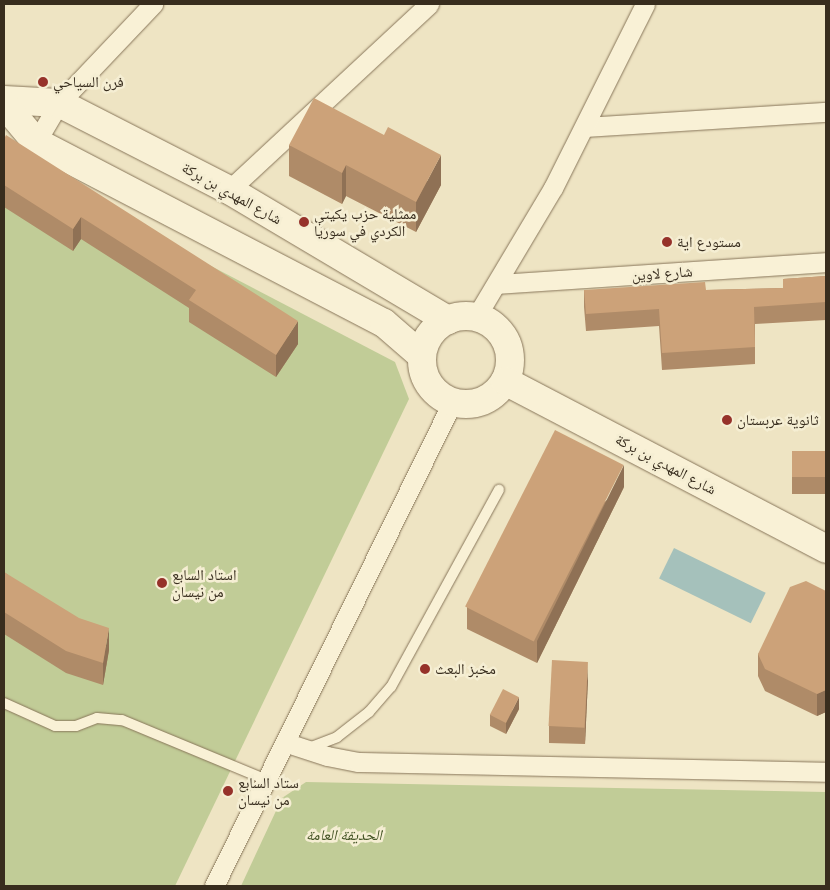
<!DOCTYPE html>
<meta charset="utf-8">
<style>
body{margin:0}
#map{position:relative;width:830px;height:890px;overflow:hidden;background:#eee4c3;font-family:"Noto Serif","Noto Naskh Arabic",serif}
div>[style]{position:absolute}
.green>*{inset:0;background:#c1cc97}
.water>*{inset:0;background:#a5c1bb;transform-origin:0 0}
.roads{filter:drop-shadow(0 0 1px #88765a) drop-shadow(0 0 1px #88765a)}
.lane>*{height:10px;margin:-5px;padding:0 5px;transform-origin:5px;border-radius:5px;background:#f9f1d6}
.street>*{height:19px;margin:-9.5px;padding:0 9.5px;transform-origin:9.5px;border-radius:9.5px;background:#f9f1d6}
.secondary>*{height:28px;margin:-14px;padding:0 14px;transform-origin:14px;border-radius:14px;background:#f9f1d6}
.secondary>.ring{margin:-14px;padding:0;box-sizing:content-box;background:none;border:28px solid #f9f1d6;border-radius:50%}
.wall>*{inset:0;background:#af8b68;transform-origin:0 0}
.shaded-wall>*{inset:0;background:#8f7155}
.building>*{inset:0;background:#cca279;transform-origin:0 0}
.dots>*{width:14px;height:14px;translate:-50% -50%;box-sizing:border-box;border:2px solid #f5eed3;border-radius:50%}
span{translate:-50% -50%;white-space:nowrap;text-align:center;line-height:1.15;-webkit-text-stroke:5px #f5eed3;paint-order:stroke}
.poi-label{font-size:15px;color:#382d1e}
.left{translate:0 -50%;text-align:left}
.street-label{font-size:15px;color:#382d1e}
.park-label{font-size:15px;color:#445425;font-style:italic}
.frame{position:absolute;inset:0;border:5px solid #382d1e;pointer-events:none}
</style>
<div id="map">
<div class="green">
<i style="clip-path:polygon(4px 158px,395px 362px,409px 399px,175px 886px,4px 886px)"></i>
<i style="clip-path:polygon(306px 782px,826px 792px,826px 886px,241px 886px,282px 798px)"></i>
</div>
<div class="water">
<i style="left:674px;top:548px;width:102px;height:34px;rotate:26deg"></i>
</div>
<div class="roads">
<div class="lane">
<i style="left:4px;top:703px;width:56px;rotate:24.3deg"></i>
<i style="left:55px;top:726px;width:21px"></i>
<i style="left:76px;top:726px;width:22px;rotate:-21deg"></i>
<i style="left:97px;top:718px;width:25px;rotate:5deg"></i>
<i style="left:122px;top:720px;width:159px;rotate:22.5deg"></i>
<i style="left:309px;top:748px;width:30px;rotate:-21deg"></i>
<i style="left:337px;top:737px;width:41px;rotate:-38deg"></i>
<i style="left:369px;top:712px;width:33px;rotate:-49deg"></i>
<i style="left:391px;top:687px;width:225px;rotate:-61.3deg"></i>
</div>
<div class="street">
<i style="left:586px;top:127px;width:240px;rotate:-3.6deg"></i>
<i style="left:36px;top:142px;width:45px;rotate:-59.5deg"></i>
<i style="left:59px;top:103px;width:137px;rotate:-46.5deg"></i>
<i style="left:229px;top:190px;width:273px;rotate:-42.9deg"></i>
<i style="left:497px;top:284px;width:330px;rotate:-3.8deg"></i>
<i style="left:476px;top:317px;width:150px;rotate:-59.2deg"></i>
<i style="left:553px;top:188px;width:206px;rotate:-63.4deg"></i>
<i style="left:287px;top:743px;width:42px;rotate:18deg"></i>
<i style="left:327px;top:756px;width:32px;rotate:11deg"></i>
<i style="left:358px;top:762px;width:468px;rotate:1.2deg"></i>
<i style="left:214px;top:886px;width:538px;rotate:-63.77deg"></i>
</div>
<div class="secondary">
<i style="left:4px;top:100px;width:55px;rotate:3.1deg"></i>
<i style="left:59px;top:103px;width:191px;rotate:27.1deg"></i>
<i style="left:229px;top:190px;width:255px;rotate:30.7deg"></i>
<i style="left:4px;top:104px;width:50px;rotate:49.9deg"></i>
<i style="left:36px;top:142px;width:392px;rotate:27.5deg"></i>
<i style="left:384px;top:323px;width:50px;rotate:41deg"></i>
<i class="ring" style="left:422px;top:316px;width:60px;height:60px"></i>
<i style="left:505px;top:381px;width:362px;rotate:27.6deg"></i>
</div>
</div>
<div class="wall">
<i style="clip-path:polygon(4px 139px,298px 344px,276px 377px,189px 322px,189px 308px,81px 239px,73px 251px,4px 207px)"></i>
<i style="clip-path:polygon(289px 145px,441px 185px,416px 232px,346px 196px,342px 204px,289px 176px)"></i>
<i style="clip-path:polygon(826px 276px,826px 320px,755px 324px,755px 364px,662px 370px,659px 326px,586px 331px,584px 307px,584px 290px,706px 290px,783px 288px,783px 279px)"></i>
<i style="left:826px;top:451px;width:43px;height:34px;rotate:90deg"></i>
<i style="clip-path:polygon(624px 487px,537px 663px,467px 629px,467px 607px)"></i>
<i style="clip-path:polygon(4px 572px,109px 650px,103px 685px,66px 673px,4px 634px)"></i>
<i style="clip-path:polygon(826px 591px,826px 712px,817px 716px,765px 691px,758px 676px,758px 654px)"></i>
<i style="clip-path:polygon(588px 679px,585px 744px,549px 743px,549px 726px)"></i>
<i style="clip-path:polygon(519px 709px,506px 734px,490px 726px,490px 715px)"></i>
</div>
<div class="shaded-wall">
<i style="clip-path:polygon(441px 155px,441px 185px,416px 232px,416px 202px)"></i>
<i style="clip-path:polygon(346px 165px,346px 196px,342px 204px,342px 173px)"></i>
<i style="clip-path:polygon(81px 217px,81px 239px,73px 251px,73px 229px)"></i>
<i style="clip-path:polygon(298px 321px,298px 344px,276px 377px,276px 355px)"></i>
<i style="clip-path:polygon(624px 465px,624px 487px,537px 663px,537px 641px)"></i>
<i style="clip-path:polygon(109px 628px,109px 650px,103px 685px,103px 663px)"></i>
<i style="clip-path:polygon(588px 662px,588px 679px,585px 744px,585px 727px)"></i>
<i style="clip-path:polygon(826px 690px,826px 712px,817px 716px,817px 694px)"></i>
<i style="clip-path:polygon(519px 697px,519px 709px,506px 734px,506px 723px)"></i>
</div>
<div class="building">
<i style="clip-path:polygon(314px 98px,384px 135px,388px 127px,441px 155px,416px 202px,346px 165px,342px 173px,289px 145px)"></i>
<i style="clip-path:polygon(6px 135px,298px 321px,276px 355px,189px 300px,196px 290px,81px 217px,73px 229px,4px 185px,4px 139px)"></i>
<i style="clip-path:polygon(826px 276px,826px 302px,754px 307px,755px 347px,662px 353px,659px 309px,586px 314px,584px 290px,705px 282px,706px 290px,783px 288px,783px 279px)"></i>
<i style="left:555px;top:430px;width:77px;height:198px;rotate:27deg"></i>
<i style="left:826px;top:451px;width:26px;height:34px;rotate:90deg"></i>
<i style="clip-path:polygon(4px 572px,79px 618px,109px 628px,103px 663px,66px 651px,4px 612px)"></i>
<i style="clip-path:polygon(806px 581px,826px 591px,826px 690px,817px 694px,765px 669px,758px 654px,790px 587px)"></i>
<i style="left:552px;top:660px;width:36px;height:66px;rotate:3deg"></i>
<i style="left:503px;top:689px;width:18px;height:29px;rotate:27deg"></i>
</div>
<div class="dots">
<i style="left:43px;top:82px;background:#96322a"></i>
<i style="left:304px;top:222px;background:#96322a"></i>
<i style="left:667px;top:242px;background:#96322a"></i>
<i style="left:727px;top:420px;background:#96322a"></i>
<i style="left:162px;top:583px;background:#96322a"></i>
<i style="left:425px;top:669px;background:#96322a"></i>
<i style="left:228px;top:791px;background:#96322a"></i>
</div>
<div class="poi-label">
<span class="left" style="left:53px;top:82px">فرن السياحي</span>
<span class="left" style="left:314px;top:222px">ممثلية حزب يكيتي<br>الكردي في سوريا</span>
<span class="left" style="left:677px;top:242px">مستودع اية</span>
<span class="left" style="left:737px;top:420px">ثانوية عربستان</span>
<span class="left" style="left:172px;top:583px">استاد السابع<br>من نيسان</span>
<span class="left" style="left:435px;top:669px">مخبز البعث</span>
<span class="left" style="left:238px;top:791px">ستاد السابع<br>من نيسان</span>
</div>
<div class="street-label">
<span style="left:232px;top:193px;rotate:29deg">شارع المهدي بن بركة</span>
<span style="left:662px;top:273px;rotate:-4deg">شارع لاوين</span>
<span style="left:666px;top:464px;rotate:28deg">شارع المهدي بن بركة</span>
</div>
<div class="park-label">
<span style="left:344px;top:835px">الحديقة العامة</span>
</div>
<div class="frame"></div>
</div>
